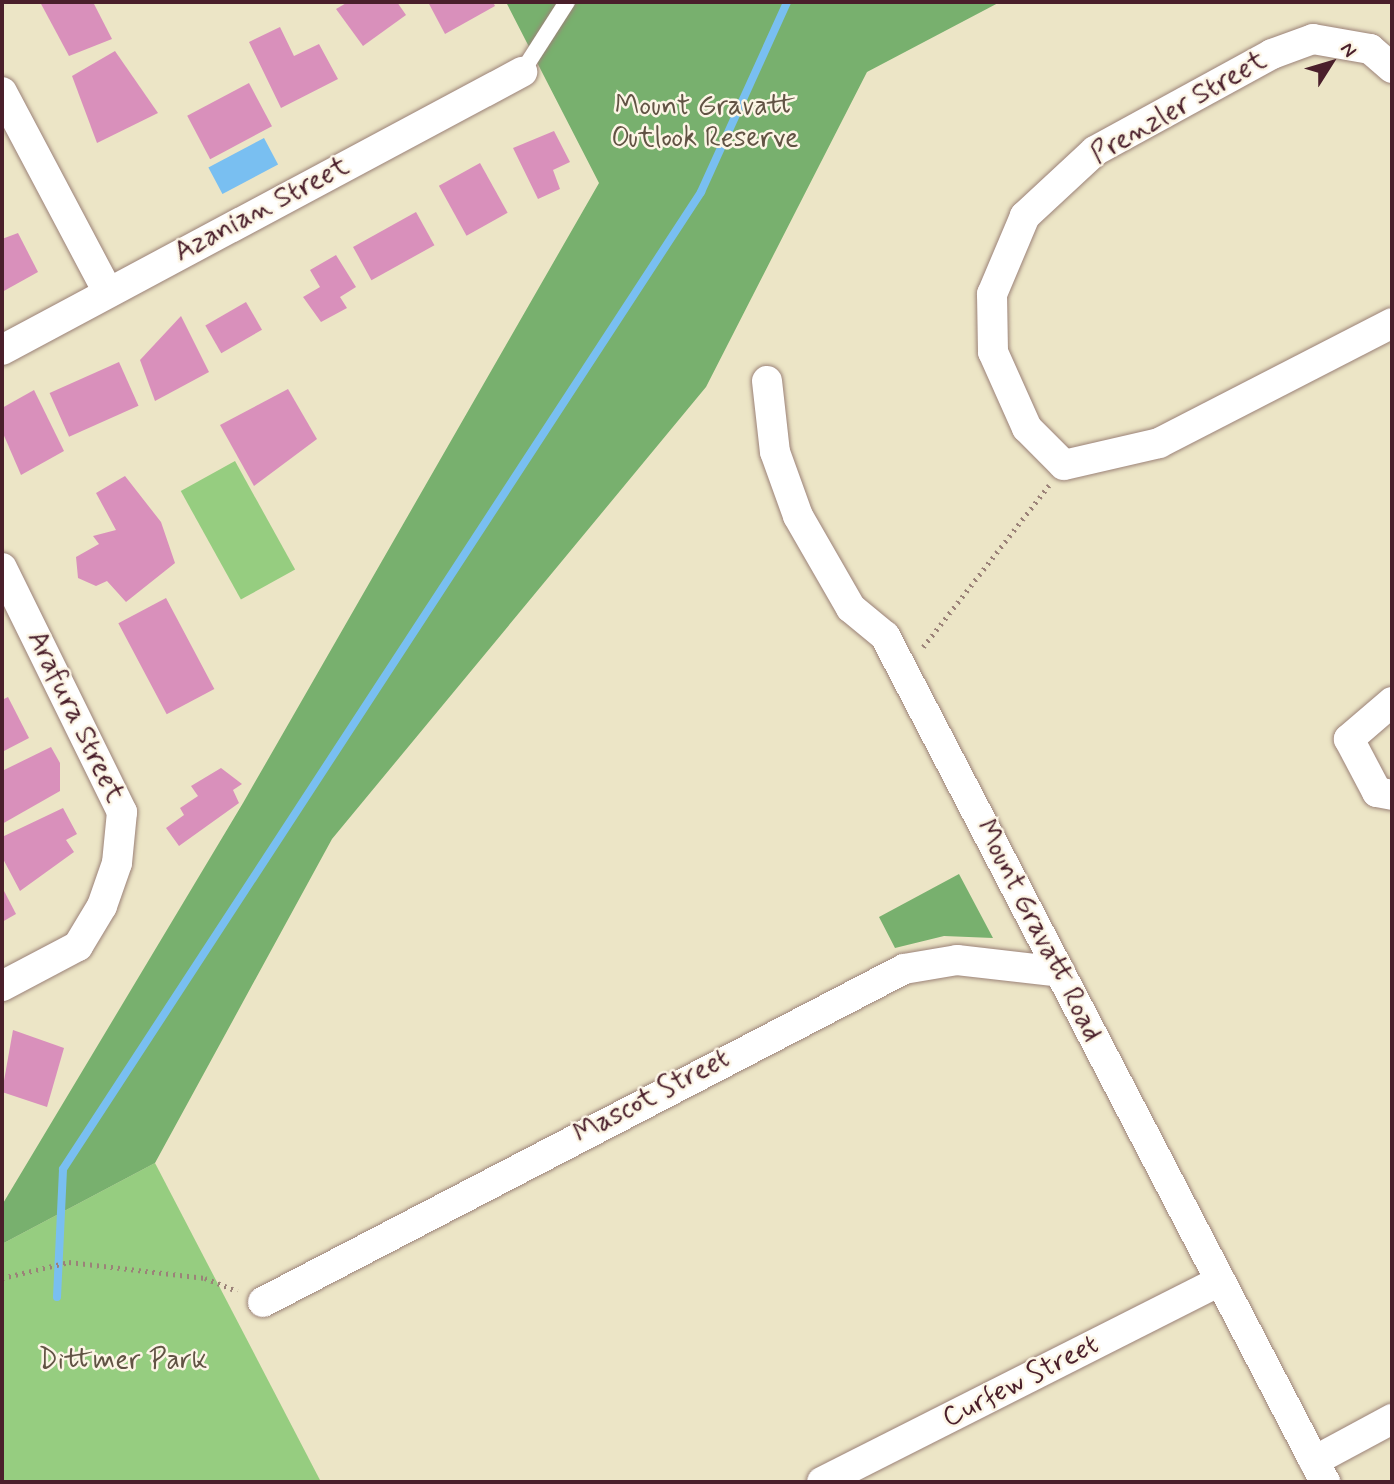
<!DOCTYPE html>
<style>
body{margin:0}
#map{position:relative;width:1394px;height:1484px;overflow:hidden;background:#ece5c6;font-family:Mynerve,sans-serif}
div>[style]{position:absolute}
.green>*{inset:0;background:#96cd80;transform-origin:0 0}
.forest>*{inset:0;background:#78b06e}
.water>*{inset:0;background:#79bff1;transform-origin:0 0}
.stream>*{height:8px;margin:-4px;padding:0 4px;transform-origin:4px;border-radius:4px;background:#79bff1}
.building>*{inset:0;background:#d990bb;transform-origin:0 0}
.path>*{height:4.5px;margin-top:-2.25px;transform-origin:0;background:repeating-linear-gradient(90deg,#9b8278 0 2px,transparent 0 7px)}
.roads{filter:drop-shadow(0 0 2px #9b8278) drop-shadow(0 0 2px #9b8278)}
.lane>*{height:16px;margin:-8px;padding:0 8px;transform-origin:8px;border-radius:8px;background:#fff}
.street>*{height:30px;margin:-15px;padding:0 15px;transform-origin:15px;border-radius:15px;background:#fff}
span{translate:-50% -50%;white-space:nowrap;text-align:center;line-height:1.15;-webkit-text-stroke:5px #fcf5e5;paint-order:stroke}
.park-label{font-size:28px;color:#615344}
.street-label{font-size:28px;color:#4a1f2b}
.frame{position:absolute;inset:0;border:4px solid #4a1f2b;pointer-events:none}
.north{position:absolute;left:1296px;top:28px;width:70px;height:70px;-webkit-text-stroke:5px #fcf5e5;paint-order:stroke;rotate:53deg;font-size:19px;font-weight:700;line-height:28px;text-align:center;color:#4a1f2b}
.north::after{content:'';display:block;margin:auto;width:24px;height:32px;background:#4a1f2b;clip-path:polygon(50% 0,100% 100%,50% 72%,0 100%)}
</style>
<div id="map">
<div class="green">
<i style="left:235px;top:461px;width:124px;height:62px;rotate:61deg"></i>
<i style="clip-path:polygon(155px 1163px,321px 1482px,2px 1482px,2px 1244px)"></i>
</div>
<div class="forest">
<i style="clip-path:polygon(506px 2px,1000px 2px,867px 72px,706px 387px,332px 839px,155px 1163px,2px 1244px,2px 1205px,243px 803px,599px 183px)"></i>
<i style="clip-path:polygon(959px 874px,993px 938px,944px 936px,895px 948px,879px 917px)"></i>
</div>
<div class="water">
<i style="left:264px;top:138px;width:30px;height:63px;rotate:62deg"></i>
</div>
<div class="stream">
<i style="left:57px;top:1297px;width:128px;rotate:-87.3deg"></i>
<i style="left:63px;top:1169px;width:1167px;rotate:-56.85deg"></i>
<i style="left:701px;top:192px;width:209px;rotate:-65.6deg"></i>
</div>
<div class="building">
<i style="clip-path:polygon(40px 2px,93px 2px,112px 39px,69px 56px)"></i>
<i style="clip-path:polygon(348px 2px,397px 2px,406px 15px,363px 46px,336px 9px)"></i>
<i style="clip-path:polygon(428px 2px,493px 2px,495px 6px,445px 34px)"></i>
<i style="clip-path:polygon(280px 27px,294px 56px,319px 44px,338px 79px,281px 108px,249px 42px)"></i>
<i style="clip-path:polygon(115px 51px,158px 113px,97px 143px,72px 76px)"></i>
<i style="left:249px;top:83px;width:49px;height:70px;rotate:62deg"></i>
<i style="clip-path:polygon(554px 131px,570px 162px,553px 170px,560px 189px,538px 199px,513px 148px)"></i>
<i style="left:480px;top:163px;width:57px;height:47px;rotate:61deg"></i>
<i style="left:416px;top:212px;width:38px;height:72px;rotate:61deg"></i>
<i style="clip-path:polygon(18px 233px,38px 272px,2px 292px,2px 239px)"></i>
<i style="clip-path:polygon(336px 255px,356px 287px,340px 297px,347px 308px,321px 322px,303px 297px,320px 287px,310px 270px)"></i>
<i style="left:246px;top:302px;width:32px;height:47px;rotate:60deg"></i>
<i style="clip-path:polygon(181px 316px,209px 372px,155px 401px,140px 360px)"></i>
<i style="left:119px;top:362px;width:48px;height:76px;rotate:66deg"></i>
<i style="clip-path:polygon(288px 389px,317px 439px,254px 486px,220px 425px)"></i>
<i style="clip-path:polygon(34px 390px,64px 451px,21px 475px,2px 431px,2px 408px)"></i>
<i style="clip-path:polygon(125px 476px,161px 522px,175px 563px,126px 602px,107px 581px,96px 586px,78px 578px,76px 557px,99px 544px,93px 536px,116px 530px,96px 493px)"></i>
<i style="left:166px;top:598px;width:103px;height:54px;rotate:62deg"></i>
<i style="clip-path:polygon(8px 697px,29px 738px,2px 752px,2px 700px)"></i>
<i style="clip-path:polygon(51px 747px,60px 763px,60px 791px,2px 824px,2px 771px)"></i>
<i style="clip-path:polygon(221px 768px,242px 784px,233px 790px,239px 803px,179px 846px,166px 828px,184px 815px,180px 808px,198px 796px,191px 786px)"></i>
<i style="clip-path:polygon(63px 808px,77px 834px,66px 840px,74px 852px,20px 891px,2px 857px,2px 837px)"></i>
<i style="clip-path:polygon(2px 887px,16px 914px,2px 922px)"></i>
<i style="clip-path:polygon(13px 1030px,64px 1048px,47px 1107px,2px 1092px)"></i>
</div>
<div class="path">
<i style="left:923px;top:647px;width:205px;rotate:-52.1deg"></i>
<i style="left:2px;top:1278px;width:69px;rotate:-13.4deg"></i>
<i style="left:69px;top:1262px;width:137px;rotate:6.7deg"></i>
<i style="left:205px;top:1278px;width:35px;rotate:22deg"></i>
</div>
<div class="roads">
<div class="lane">
<i style="left:522px;top:72px;width:83px;rotate:-57.3deg"></i>
</div>
<div class="street">
<i style="left:1392px;top:68px;width:29px;rotate:-139deg"></i>
<i style="left:1370px;top:49px;width:58px;rotate:-170deg"></i>
<i style="left:1313px;top:39px;width:44px;rotate:159.9deg"></i>
<i style="left:1272px;top:54px;width:202px;rotate:151.3deg"></i>
<i style="left:1095px;top:151px;width:96px;rotate:137.1deg"></i>
<i style="left:1025px;top:216px;width:85px;rotate:112.9deg"></i>
<i style="left:992px;top:294px;width:58px;rotate:89deg"></i>
<i style="left:993px;top:352px;width:83px;rotate:65.9deg"></i>
<i style="left:1027px;top:428px;width:52px;rotate:45deg"></i>
<i style="left:1064px;top:465px;width:98px;rotate:-13deg"></i>
<i style="left:1159px;top:443px;width:262px;rotate:-27.2deg"></i>
<i style="left:2px;top:92px;width:226px;rotate:62.1deg"></i>
<i style="left:2px;top:350px;width:590px;rotate:-28.13deg"></i>
<i style="left:767px;top:381px;width:71px;rotate:83.6deg"></i>
<i style="left:775px;top:452px;width:68px;rotate:70.2deg"></i>
<i style="left:798px;top:516px;width:106px;rotate:60.1deg"></i>
<i style="left:851px;top:608px;width:44px;rotate:39.5deg"></i>
<i style="left:885px;top:636px;width:954px;rotate:62.52deg"></i>
<i style="left:2px;top:568px;width:272px;rotate:63.8deg"></i>
<i style="left:122px;top:812px;width:51px;rotate:95.6deg"></i>
<i style="left:117px;top:863px;width:46px;rotate:109.2deg"></i>
<i style="left:102px;top:906px;width:47px;rotate:121deg"></i>
<i style="left:78px;top:946px;width:86px;rotate:152.2deg"></i>
<i style="left:1392px;top:702px;width:57px;rotate:139.3deg"></i>
<i style="left:1349px;top:739px;width:60px;rotate:62.2deg"></i>
<i style="left:1377px;top:792px;width:15px;rotate:11deg"></i>
<i style="left:263px;top:1302px;width:722px;rotate:-27.45deg"></i>
<i style="left:904px;top:969px;width:54px;rotate:-9.6deg"></i>
<i style="left:957px;top:960px;width:104px;rotate:6.6deg"></i>
<i style="left:1314px;top:1461px;width:89px;rotate:-28.3deg"></i>
<i style="left:822px;top:1482px;width:446px;rotate:-26.8deg"></i>
</div>
</div>
<div class="park-label">
<span style="left:705px;top:123px">Mount Gravatt<br>Outlook Reserve</span>
<span style="left:123px;top:1361px">Dittmer Park</span>
</div>
<div class="street-label">
<span style="left:1179px;top:108px;rotate:-30deg">Prenzler Street</span>
<span style="left:262px;top:210px;rotate:-28deg">Azanian Street</span>
<span style="left:75px;top:717px;rotate:64deg">Arafura Street</span>
<span style="left:1038px;top:931px;rotate:63deg">Mount Gravatt Road</span>
<span style="left:652px;top:1097px;rotate:-28deg">Mascot Street</span>
<span style="left:1021px;top:1382px;rotate:-27deg">Curfew Street</span>
</div>
<div class="frame"></div>
<div class="north">N</div>
</div>
